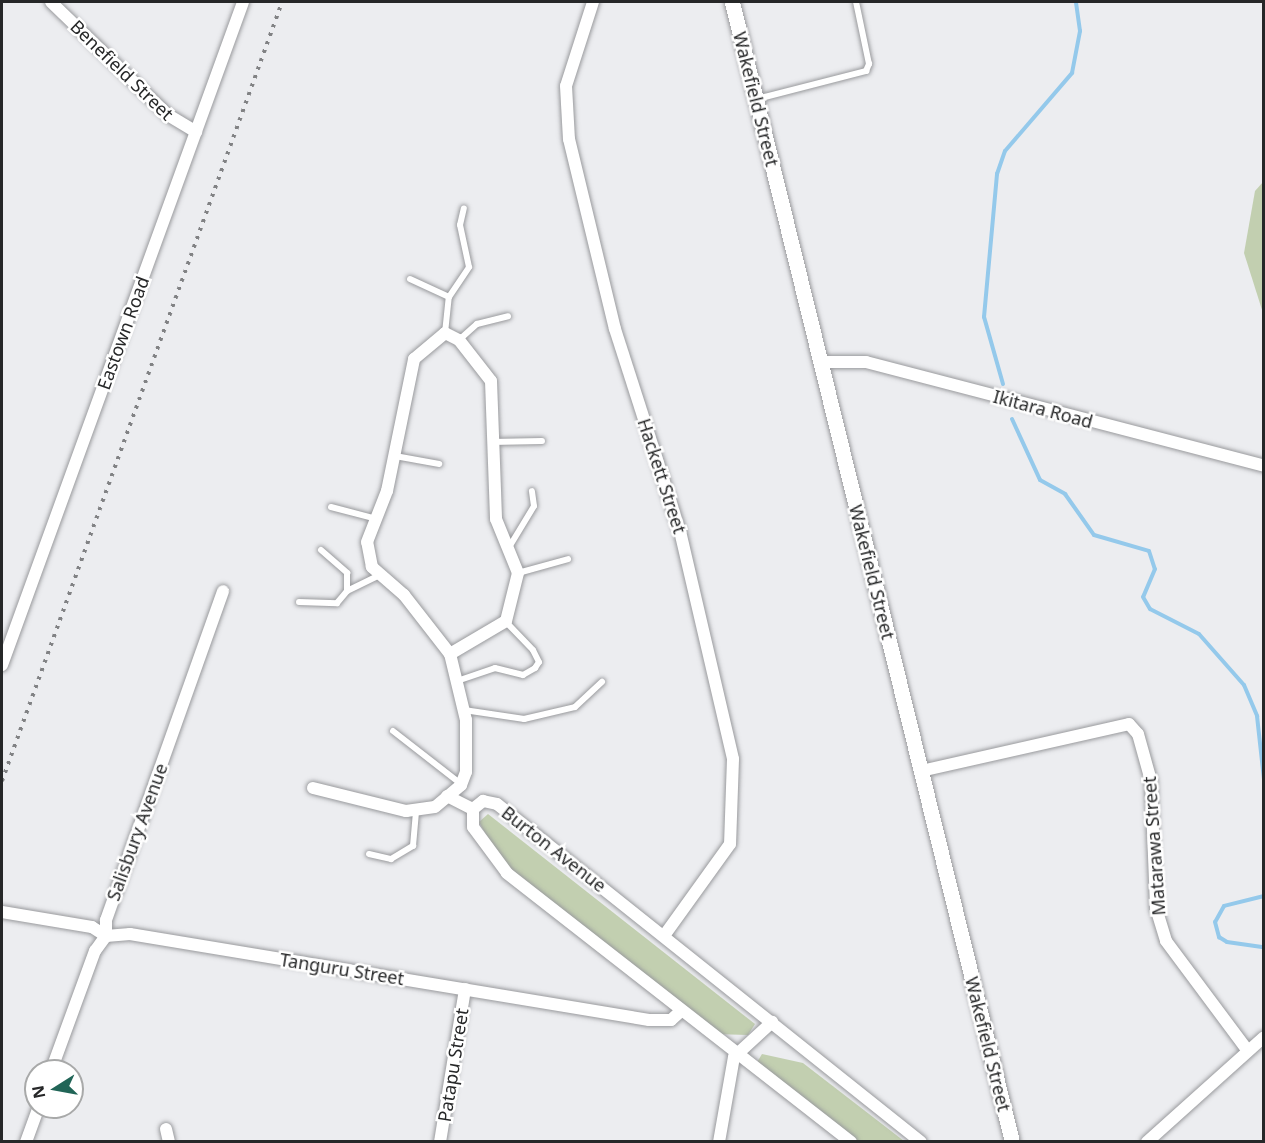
<!DOCTYPE html>
<style>
body{margin:0}
#map{position:relative;width:1265px;height:1143px;overflow:hidden;background:#ecedf0;font-family:"Noto Sans",sans-serif}
div>[style]{position:absolute}
.green>*{inset:0;background:#c2cfb0}
.stream>*{height:4px;margin:-2px;padding:0 2px;transform-origin:2px;border-radius:2px;background:#94c9eb}
.roads{filter:drop-shadow(0 0 2px #999a9d) drop-shadow(0 0 2px #999a9d)}
.service>*{height:6px;margin:-3px;padding:0 3px;transform-origin:3px;border-radius:3px;background:#fff}
.minor>*{height:12px;margin:-6px;padding:0 6px;transform-origin:6px;border-radius:6px;background:#fff}
.tertiary>*{height:15px;margin:-7.5px;padding:0 7.5px;transform-origin:7.5px;border-radius:7.5px;background:#fff}
.rail>*{height:4px;margin-top:-2px;transform-origin:0;background:repeating-linear-gradient(90deg,#818284 0 3px,transparent 0 9px)}
span{translate:-50% -50%;white-space:nowrap;text-align:center;line-height:1.15;-webkit-text-stroke:5px #fff;paint-order:stroke}
.street-label{font-size:18px;color:#262728}
.frame{position:absolute;inset:0;border:3px solid #262728;pointer-events:none}
.north{position:absolute;left:24px;top:1059px;width:60px;height:60px;box-sizing:border-box;background:#fff;border:2px solid #a8a9a9;border-radius:50%;rotate:259deg;font-size:16px;font-weight:700;line-height:24px;text-align:center;color:#262728}
.north::after{content:'';display:block;margin:auto;width:21px;height:27px;background:#216557;clip-path:polygon(50% 0,100% 100%,50% 72%,0 100%)}
</style>
<div id="map">
<div class="green">
<i style="clip-path:polygon(1263px 182px,1263px 313px,1244px 253px,1255px 191px)"></i>
<i style="clip-path:polygon(488px 814px,755px 1024px,748px 1035px,713px 1034px,508px 875px,479px 822px)"></i>
<i style="clip-path:polygon(762px 1054px,803px 1063px,904px 1141px,851px 1141px,756px 1064px)"></i>
</div>
<div class="stream">
<i style="left:1003px;top:384px;width:70px;rotate:-105.8deg"></i>
<i style="left:984px;top:317px;width:144px;rotate:-84.8deg"></i>
<i style="left:997px;top:174px;width:24px;rotate:-71deg"></i>
<i style="left:1005px;top:151px;width:103px;rotate:-49.3deg"></i>
<i style="left:1072px;top:73px;width:43px;rotate:-79.2deg"></i>
<i style="left:1080px;top:31px;width:29px;rotate:-98deg"></i>
<i style="left:1012px;top:419px;width:67px;rotate:65.3deg"></i>
<i style="left:1040px;top:480px;width:29px;rotate:29deg"></i>
<i style="left:1065px;top:494px;width:50px;rotate:54.7deg"></i>
<i style="left:1094px;top:535px;width:57px;rotate:16.2deg"></i>
<i style="left:1149px;top:551px;width:19px;rotate:72deg"></i>
<i style="left:1155px;top:569px;width:30px;rotate:113deg"></i>
<i style="left:1143px;top:597px;width:14px;rotate:60deg"></i>
<i style="left:1150px;top:609px;width:55px;rotate:27deg"></i>
<i style="left:1199px;top:634px;width:68px;rotate:48.6deg"></i>
<i style="left:1244px;top:685px;width:34px;rotate:67deg"></i>
<i style="left:1257px;top:716px;width:63px;rotate:83.7deg"></i>
<i style="left:1264px;top:791px;width:52px;rotate:90deg"></i>
<i style="left:1264px;top:896px;width:41px;rotate:166deg"></i>
<i style="left:1224px;top:906px;width:18px;rotate:119deg"></i>
<i style="left:1215px;top:922px;width:16px;rotate:75deg"></i>
<i style="left:1219px;top:937px;width:9px;rotate:32deg"></i>
<i style="left:1227px;top:942px;width:37px;rotate:8deg"></i>
</div>
<div class="roads">
<div class="service">
<i style="left:757px;top:99px;width:113px;rotate:-14.4deg"></i>
<i style="left:866px;top:71px;width:8px;rotate:-67deg"></i>
<i style="left:869px;top:64px;width:63px;rotate:-101.8deg"></i>
<i style="left:410px;top:279px;width:43px;rotate:24.8deg"></i>
<i style="left:445px;top:333px;width:36px;rotate:-84deg"></i>
<i style="left:449px;top:297px;width:36px;rotate:-56deg"></i>
<i style="left:469px;top:267px;width:43px;rotate:-102.1deg"></i>
<i style="left:460px;top:225px;width:17px;rotate:-77deg"></i>
<i style="left:459px;top:340px;width:24px;rotate:-42deg"></i>
<i style="left:477px;top:324px;width:32px;rotate:-14deg"></i>
<i style="left:491px;top:442px;width:51px;rotate:-1.1deg"></i>
<i style="left:395px;top:456px;width:45px;rotate:10.3deg"></i>
<i style="left:331px;top:507px;width:43px;rotate:14.7deg"></i>
<i style="left:508px;top:549px;width:50px;rotate:-58.8deg"></i>
<i style="left:534px;top:506px;width:15px;rotate:-98deg"></i>
<i style="left:321px;top:550px;width:35px;rotate:41deg"></i>
<i style="left:347px;top:573px;width:18px;rotate:90deg"></i>
<i style="left:518px;top:573px;width:52px;rotate:-15.6deg"></i>
<i style="left:299px;top:602px;width:38px;rotate:2deg"></i>
<i style="left:337px;top:603px;width:16px;rotate:-50deg"></i>
<i style="left:347px;top:591px;width:37px;rotate:-26deg"></i>
<i style="left:457px;top:681px;width:40px;rotate:-18.9deg"></i>
<i style="left:495px;top:668px;width:29px;rotate:14deg"></i>
<i style="left:523px;top:675px;width:14px;rotate:-30deg"></i>
<i style="left:535px;top:668px;width:7px;rotate:-56deg"></i>
<i style="left:539px;top:662px;width:13px;rotate:-117deg"></i>
<i style="left:533px;top:650px;width:39px;rotate:-134deg"></i>
<i style="left:464px;top:710px;width:61px;rotate:8.5deg"></i>
<i style="left:524px;top:719px;width:52px;rotate:-13.2deg"></i>
<i style="left:575px;top:707px;width:37px;rotate:-43deg"></i>
<i style="left:393px;top:731px;width:86px;rotate:37.9deg"></i>
<i style="left:369px;top:854px;width:23px;rotate:13deg"></i>
<i style="left:391px;top:859px;width:26px;rotate:-31deg"></i>
<i style="left:413px;top:846px;width:37px;rotate:-85deg"></i>
</div>
<div class="minor">
<i style="left:51px;top:2px;width:163px;rotate:44deg"></i>
<i style="left:168px;top:115px;width:33px;rotate:31deg"></i>
<i style="left:593px;top:2px;width:88px;rotate:107.8deg"></i>
<i style="left:566px;top:86px;width:53px;rotate:86.8deg"></i>
<i style="left:569px;top:139px;width:195px;rotate:76.4deg"></i>
<i style="left:615px;top:329px;width:212px;rotate:72.2deg"></i>
<i style="left:680px;top:531px;width:234px;rotate:76.9deg"></i>
<i style="left:733px;top:759px;width:85px;rotate:92deg"></i>
<i style="left:730px;top:844px;width:113px;rotate:125.7deg"></i>
<i style="left:821px;top:362px;width:45px"></i>
<i style="left:866px;top:362px;width:411px;rotate:14.6deg"></i>
<i style="left:2px;top:665px;width:705px;rotate:-70.02deg"></i>
<i style="left:921px;top:771px;width:213px;rotate:-12.7deg"></i>
<i style="left:1129px;top:724px;width:13px;rotate:48deg"></i>
<i style="left:1138px;top:734px;width:49px;rotate:74.5deg"></i>
<i style="left:1151px;top:781px;width:127px;rotate:87.7deg"></i>
<i style="left:1156px;top:908px;width:34px;rotate:73deg"></i>
<i style="left:1166px;top:941px;width:137px;rotate:53.3deg"></i>
<i style="left:313px;top:788px;width:96px;rotate:13.9deg"></i>
<i style="left:406px;top:811px;width:29px;rotate:-8deg"></i>
<i style="left:435px;top:807px;width:34px;rotate:-40deg"></i>
<i style="left:461px;top:785px;width:14px;rotate:-69deg"></i>
<i style="left:466px;top:772px;width:52px;rotate:-90deg"></i>
<i style="left:466px;top:720px;width:68px;rotate:-103.6deg"></i>
<i style="left:450px;top:654px;width:75px;rotate:-127.9deg"></i>
<i style="left:404px;top:595px;width:43px;rotate:-138.8deg"></i>
<i style="left:372px;top:567px;width:25px;rotate:-101deg"></i>
<i style="left:367px;top:542px;width:55px;rotate:-68.6deg"></i>
<i style="left:387px;top:491px;width:135px;rotate:-78.4deg"></i>
<i style="left:414px;top:359px;width:40px;rotate:-40deg"></i>
<i style="left:445px;top:333px;width:16px;rotate:27deg"></i>
<i style="left:459px;top:340px;width:52px;rotate:52deg"></i>
<i style="left:491px;top:381px;width:138px;rotate:87.9deg"></i>
<i style="left:496px;top:519px;width:58px;rotate:67.8deg"></i>
<i style="left:518px;top:573px;width:49px;rotate:104deg"></i>
<i style="left:506px;top:621px;width:65px;rotate:149.5deg"></i>
<i style="left:447px;top:796px;width:29px;rotate:27deg"></i>
<i style="left:2px;top:912px;width:91px;rotate:9.5deg"></i>
<i style="left:92px;top:927px;width:17px;rotate:33deg"></i>
<i style="left:106px;top:936px;width:24px;rotate:-5deg"></i>
<i style="left:130px;top:934px;width:526px;rotate:9.41deg"></i>
<i style="left:649px;top:1020px;width:22px"></i>
<i style="left:671px;top:1020px;width:13px;rotate:-42deg"></i>
<i style="left:51px;top:1071px;width:128px;rotate:-69.9deg"></i>
<i style="left:95px;top:951px;width:19px;rotate:-54deg"></i>
<i style="left:106px;top:936px;width:16px;rotate:-90deg"></i>
<i style="left:106px;top:920px;width:349px;rotate:-70.4deg"></i>
<i style="left:166px;top:1129px;width:13px;rotate:77deg"></i>
<i style="left:26px;top:1142px;width:37px;rotate:-70deg"></i>
<i style="left:440px;top:1142px;width:155px;rotate:-80.7deg"></i>
<i style="left:719px;top:1142px;width:86px;rotate:-80deg"></i>
<i style="left:734px;top:1057px;width:52px;rotate:-42.6deg"></i>
<i style="left:851px;top:1142px;width:437px;rotate:-142deg"></i>
<i style="left:507px;top:873px;width:57px;rotate:-126.5deg"></i>
<i style="left:473px;top:827px;width:18px;rotate:-90deg"></i>
<i style="left:473px;top:809px;width:13px;rotate:-39deg"></i>
<i style="left:483px;top:801px;width:14px;rotate:12deg"></i>
<i style="left:497px;top:804px;width:542px;rotate:38.56deg"></i>
<i style="left:1147px;top:1142px;width:157px;rotate:-41.9deg"></i>
</div>
<div class="tertiary">
<i style="left:732px;top:2px;width:1174px;rotate:76.2deg"></i>
</div>
</div>
<div class="rail">
<i style="left:2px;top:781px;width:828px;rotate:-70.23deg"></i>
</div>
<div class="street-label">
<span style="left:122px;top:70px;rotate:44deg">Benefield Street</span>
<span style="left:756px;top:99px;rotate:76deg">Wakefield Street</span>
<span style="left:123px;top:333px;rotate:-70deg">Eastown Road</span>
<span style="left:1043px;top:409px;rotate:15deg">Ikitara Road</span>
<span style="left:662px;top:476px;rotate:72deg">Hackett Street</span>
<span style="left:872px;top:572px;rotate:76deg">Wakefield Street</span>
<span style="left:137px;top:832px;rotate:-70deg">Salisbury Avenue</span>
<span style="left:1154px;top:846px;rotate:-94deg">Matarawa Street</span>
<span style="left:554px;top:849px;rotate:38deg">Burton Avenue</span>
<span style="left:342px;top:969px;rotate:9deg">Tanguru Street</span>
<span style="left:988px;top:1044px;rotate:76deg">Wakefield Street</span>
<span style="left:453px;top:1065px;rotate:-81deg">Patapu Street</span>
</div>
<div class="frame"></div>
<div class="north">N</div>
</div>
